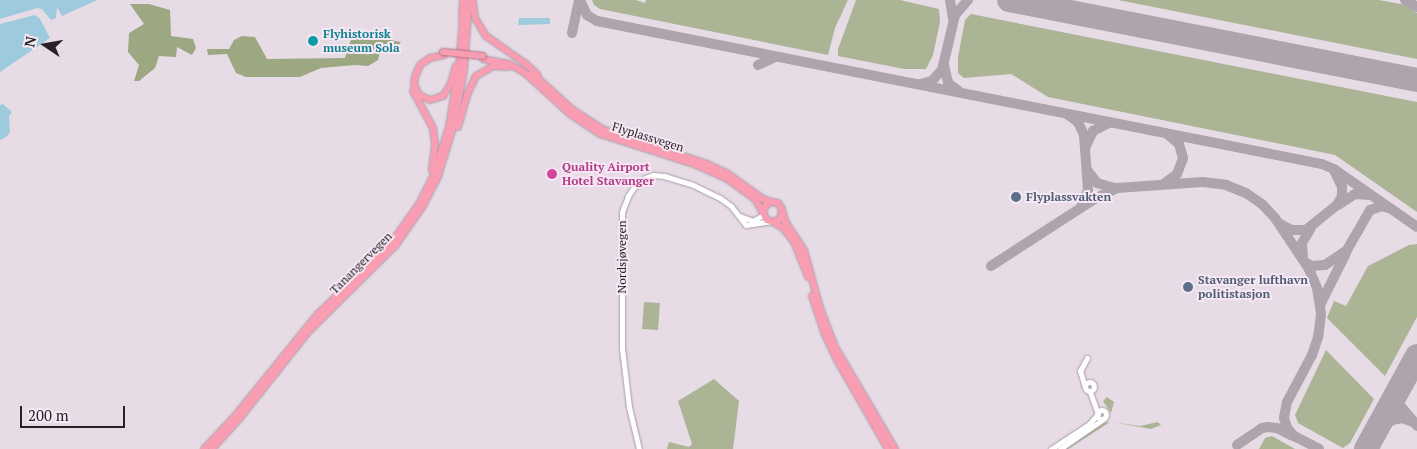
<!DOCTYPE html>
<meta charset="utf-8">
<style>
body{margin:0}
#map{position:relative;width:1417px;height:449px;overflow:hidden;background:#e7dbe6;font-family:"PT Serif",serif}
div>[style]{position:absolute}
.green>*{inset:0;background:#abb595;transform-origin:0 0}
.forest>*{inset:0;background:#9ca882}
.water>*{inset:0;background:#9dcadc}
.taxiway>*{height:10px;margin:-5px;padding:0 5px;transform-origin:5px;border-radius:5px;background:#aea4ae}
.runway>*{height:24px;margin:-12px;padding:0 12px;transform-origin:12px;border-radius:12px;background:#aea4ae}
.roads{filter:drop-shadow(0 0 1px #a99da8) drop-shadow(0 0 1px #a99da8)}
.secondary>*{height:5px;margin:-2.5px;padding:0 2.5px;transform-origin:2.5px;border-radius:2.5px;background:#fff}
.secondary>.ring{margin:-2.5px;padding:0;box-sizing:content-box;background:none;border:5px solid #fff;border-radius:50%}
.highway>*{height:6px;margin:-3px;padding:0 3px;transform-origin:3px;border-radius:3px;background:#f89db2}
.bridges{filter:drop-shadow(0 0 1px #ae7281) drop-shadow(0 0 1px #ae7281)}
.highway-bridge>*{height:6px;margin:-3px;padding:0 3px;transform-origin:3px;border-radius:3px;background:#f89db2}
.dots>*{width:14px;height:14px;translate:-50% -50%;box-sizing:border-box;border:2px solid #f5e8f4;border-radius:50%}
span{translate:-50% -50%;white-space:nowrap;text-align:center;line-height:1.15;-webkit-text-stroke:4px #f5e8f4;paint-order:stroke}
.culture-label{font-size:12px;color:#0d838f;font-weight:700}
.left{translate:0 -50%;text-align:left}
.street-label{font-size:12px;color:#262226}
.hotel-label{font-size:12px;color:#b23c85;font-weight:700}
.service-label{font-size:12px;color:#4e5e75;font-weight:700}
.north{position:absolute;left:20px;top:20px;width:50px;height:50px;-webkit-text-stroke:4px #f5e8f4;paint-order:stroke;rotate:282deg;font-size:14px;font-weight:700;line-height:20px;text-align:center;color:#262226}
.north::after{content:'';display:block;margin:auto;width:18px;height:22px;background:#262226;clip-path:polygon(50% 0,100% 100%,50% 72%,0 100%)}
.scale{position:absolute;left:20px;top:406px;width:105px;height:22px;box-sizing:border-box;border:2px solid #262226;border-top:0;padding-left:6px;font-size:15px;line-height:18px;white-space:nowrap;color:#262226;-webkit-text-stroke:4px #f5e8f4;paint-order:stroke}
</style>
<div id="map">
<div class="green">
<i style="clip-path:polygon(592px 0,636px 0,645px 3px,646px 0,848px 0,835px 28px,828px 55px,600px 9px,594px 5px)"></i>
<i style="clip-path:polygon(856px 0,900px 0,939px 9px,940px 22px,933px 55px,926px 69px,904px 69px,838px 56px,838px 49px)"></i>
<i style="clip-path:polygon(1118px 0,1379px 0,1406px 5px,1417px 13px,1417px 59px)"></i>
<i style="clip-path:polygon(971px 14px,1417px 102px,1417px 212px,1335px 155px,1048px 97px,1011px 74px,964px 78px,958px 73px,958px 57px,965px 20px)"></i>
<i style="clip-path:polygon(1417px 244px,1417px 317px,1385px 376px,1327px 318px,1334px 301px,1346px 306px,1368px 266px,1409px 245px)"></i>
<i style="left:644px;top:302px;width:16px;height:27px;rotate:4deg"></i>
<i style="clip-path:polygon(1326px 350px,1374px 399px,1350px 443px,1343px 448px,1298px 423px,1295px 415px)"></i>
<i style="clip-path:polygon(714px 379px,739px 401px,733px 449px,667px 449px,669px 442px,689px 447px,692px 444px,678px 401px)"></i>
<i style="clip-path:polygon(1107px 397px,1114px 402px,1111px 413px,1103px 401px)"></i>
<i style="clip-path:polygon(1110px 422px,1068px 449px,1063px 449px,1101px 423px)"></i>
<i style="clip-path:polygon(1113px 422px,1140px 426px,1158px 422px,1161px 425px,1151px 429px)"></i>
<i style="clip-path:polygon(1272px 436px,1295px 449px,1259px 449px,1265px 438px)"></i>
</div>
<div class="forest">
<i style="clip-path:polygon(130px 4px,149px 4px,170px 10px,171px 36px,193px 39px,196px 48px,192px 55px,177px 47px,176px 57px,159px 56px,155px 68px,139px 81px,134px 81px,139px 65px,128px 52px,129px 33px,144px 24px)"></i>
<i style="clip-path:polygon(353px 33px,401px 42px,398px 46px,380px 51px,378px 60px,368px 66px,355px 65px,321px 68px,300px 77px,246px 77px,236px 73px,227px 54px,208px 55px,207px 49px,229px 49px,234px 40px,242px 36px,255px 37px,267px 59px,345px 58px)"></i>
</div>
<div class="water">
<i style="clip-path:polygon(0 0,97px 0,62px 16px,57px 7px,56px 18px,51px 20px,42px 9px,37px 8px,0 19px)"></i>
<i style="clip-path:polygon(35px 15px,40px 19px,50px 38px,0 72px,0 24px)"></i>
<i style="clip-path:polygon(519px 18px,550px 18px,550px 24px,518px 25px)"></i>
<i style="clip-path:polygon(3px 104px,12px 112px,9px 116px,10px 132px,6px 137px,0 140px,0 105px)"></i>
</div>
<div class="taxiway">
<i style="left:580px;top:0;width:17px;rotate:65deg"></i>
<i style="left:587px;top:15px;width:12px;rotate:31deg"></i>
<i style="left:597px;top:21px;width:739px;rotate:11.16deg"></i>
<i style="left:1322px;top:164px;width:13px;rotate:23deg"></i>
<i style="left:1334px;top:169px;width:101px;rotate:34.9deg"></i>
<i style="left:950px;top:0;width:18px;rotate:81deg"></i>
<i style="left:1405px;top:0;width:14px;rotate:30deg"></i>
<i style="left:572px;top:33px;width:34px;rotate:-78deg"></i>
<i style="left:758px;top:65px;width:19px;rotate:-25deg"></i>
<i style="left:944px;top:65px;width:18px;rotate:77deg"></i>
<i style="left:948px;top:83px;width:15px;rotate:37deg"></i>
<i style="left:920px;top:84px;width:12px;rotate:-14deg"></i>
<i style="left:932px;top:81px;width:15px;rotate:-48deg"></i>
<i style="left:942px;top:70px;width:57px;rotate:-76.7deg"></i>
<i style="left:955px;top:15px;width:20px;rotate:-49deg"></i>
<i style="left:1068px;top:115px;width:12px;rotate:35deg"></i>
<i style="left:1078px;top:122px;width:14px;rotate:65deg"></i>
<i style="left:1084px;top:135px;width:55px;rotate:85.8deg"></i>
<i style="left:1088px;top:190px;width:18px;rotate:112deg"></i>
<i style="left:1086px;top:146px;width:17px;rotate:-65deg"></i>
<i style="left:1093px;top:131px;width:18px;rotate:-27deg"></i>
<i style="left:1087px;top:170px;width:16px;rotate:52deg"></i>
<i style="left:1097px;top:183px;width:19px;rotate:16deg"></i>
<i style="left:1165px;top:183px;width:15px;rotate:-37deg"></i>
<i style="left:1177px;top:174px;width:17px;rotate:-69deg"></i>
<i style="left:1183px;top:158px;width:15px;rotate:-106deg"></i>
<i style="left:1179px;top:144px;width:16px;rotate:-140deg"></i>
<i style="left:1338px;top:205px;width:20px;rotate:-33deg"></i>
<i style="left:1355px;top:194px;width:15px;rotate:4deg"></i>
<i style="left:1280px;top:224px;width:13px;rotate:27deg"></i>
<i style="left:1292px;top:230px;width:14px"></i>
<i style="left:1306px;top:230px;width:40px;rotate:-39deg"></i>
<i style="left:1337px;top:205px;width:10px;rotate:-61deg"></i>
<i style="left:1342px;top:196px;width:9px;rotate:-90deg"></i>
<i style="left:1342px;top:187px;width:19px;rotate:-115deg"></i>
<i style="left:1303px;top:258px;width:15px;rotate:-94deg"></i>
<i style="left:1302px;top:243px;width:17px;rotate:-59deg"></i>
<i style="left:1305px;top:262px;width:8px;rotate:30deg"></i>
<i style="left:1312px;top:266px;width:13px;rotate:-4deg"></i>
<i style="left:1325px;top:265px;width:27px;rotate:-34deg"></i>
<i style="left:1347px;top:250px;width:46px;rotate:-60.1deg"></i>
<i style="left:1370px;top:210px;width:13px;rotate:-18deg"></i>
<i style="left:1382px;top:206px;width:6px;rotate:18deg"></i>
<i style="left:991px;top:266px;width:125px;rotate:-32.9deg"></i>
<i style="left:1096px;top:198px;width:23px;rotate:-25deg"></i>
<i style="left:1117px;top:188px;width:86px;rotate:-4deg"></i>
<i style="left:1203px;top:182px;width:23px;rotate:7deg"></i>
<i style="left:1226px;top:185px;width:22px;rotate:22deg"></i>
<i style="left:1246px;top:193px;width:19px;rotate:35deg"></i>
<i style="left:1262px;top:204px;width:19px;rotate:47deg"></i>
<i style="left:1275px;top:218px;width:61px;rotate:56.3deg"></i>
<i style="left:1309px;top:269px;width:21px;rotate:67deg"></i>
<i style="left:1317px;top:288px;width:26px;rotate:81deg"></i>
<i style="left:1321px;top:314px;width:23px;rotate:97deg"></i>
<i style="left:1318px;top:337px;width:19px;rotate:108deg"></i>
<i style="left:1312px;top:355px;width:53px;rotate:118deg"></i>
<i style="left:1287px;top:402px;width:16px;rotate:101deg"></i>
<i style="left:1284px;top:418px;width:10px;rotate:73deg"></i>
<i style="left:1287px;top:428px;width:11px;rotate:49deg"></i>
<i style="left:1294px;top:436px;width:28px;rotate:27deg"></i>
<i style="left:1321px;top:303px;width:56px;rotate:-63.4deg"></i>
<i style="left:1399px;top:389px;width:14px;rotate:94deg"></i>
<i style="left:1398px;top:403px;width:30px;rotate:50deg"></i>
<i style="left:1375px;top:433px;width:21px;rotate:-37deg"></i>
<i style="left:1392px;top:420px;width:10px;rotate:-11deg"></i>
<i style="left:1402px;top:418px;width:12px;rotate:20deg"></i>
<i style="left:1237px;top:445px;width:30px;rotate:-34deg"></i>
<i style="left:1262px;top:428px;width:6px;rotate:-9deg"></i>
<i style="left:1268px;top:427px;width:9px;rotate:6deg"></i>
<i style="left:1277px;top:428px;width:16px;rotate:27deg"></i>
<i style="left:1365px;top:449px;width:8px;rotate:-50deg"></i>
</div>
<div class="runway">
<i style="left:1009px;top:0;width:416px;rotate:11.1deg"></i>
<i style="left:1366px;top:449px;width:106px;rotate:-61.3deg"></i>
</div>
<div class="roads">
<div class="secondary">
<i style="left:740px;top:216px;width:14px;rotate:21deg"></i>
<i style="left:753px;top:221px;width:12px;rotate:-31deg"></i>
<i class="ring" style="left:1085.5px;top:382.5px;width:4px;height:4px"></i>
<i style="left:1085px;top:387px;width:17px;rotate:-107deg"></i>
<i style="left:1080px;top:371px;width:15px;rotate:-62deg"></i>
<i style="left:1090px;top:392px;width:23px;rotate:70deg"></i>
<i class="ring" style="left:1097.5px;top:410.5px;width:4px;height:4px"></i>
<i style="left:639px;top:449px;width:43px;rotate:-103.4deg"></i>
<i style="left:629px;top:407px;width:59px;rotate:-96.8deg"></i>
<i style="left:622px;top:348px;width:136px;rotate:-90deg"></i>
<i style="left:622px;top:212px;width:17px;rotate:-69deg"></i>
<i style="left:628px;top:196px;width:11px;rotate:-56deg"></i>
<i style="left:634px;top:187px;width:14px;rotate:-39deg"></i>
<i style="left:645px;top:178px;width:9px;rotate:-21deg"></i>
<i style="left:653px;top:175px;width:11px;rotate:5deg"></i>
<i style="left:664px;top:176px;width:28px;rotate:17deg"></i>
<i style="left:691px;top:184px;width:32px;rotate:26deg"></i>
<i style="left:720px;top:198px;width:14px;rotate:36deg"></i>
<i style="left:731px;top:206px;width:24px;rotate:52deg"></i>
<i style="left:746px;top:225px;width:24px;rotate:-9deg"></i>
<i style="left:1051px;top:449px;width:45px;rotate:-33.3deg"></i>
<i style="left:1089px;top:424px;width:13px;rotate:-48deg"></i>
<i style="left:1060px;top:449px;width:51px;rotate:-34.6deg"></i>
</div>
<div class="highway">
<i style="left:473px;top:2px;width:16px;rotate:83deg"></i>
<i style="left:475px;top:18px;width:21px;rotate:59deg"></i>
<i style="left:486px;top:36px;width:49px;rotate:35deg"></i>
<i style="left:526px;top:64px;width:16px;rotate:43deg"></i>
<i style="left:462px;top:21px;width:21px;rotate:-87deg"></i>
<i style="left:444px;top:55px;width:14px;rotate:168deg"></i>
<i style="left:430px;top:58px;width:12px;rotate:145deg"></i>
<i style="left:420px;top:65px;width:13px;rotate:113deg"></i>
<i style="left:415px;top:77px;width:7px;rotate:98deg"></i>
<i style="left:414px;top:84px;width:12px;rotate:66deg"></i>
<i style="left:419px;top:95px;width:12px;rotate:24deg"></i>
<i style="left:430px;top:100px;width:14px;rotate:-17deg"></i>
<i style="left:443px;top:96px;width:15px;rotate:-58deg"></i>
<i style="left:451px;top:83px;width:18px;rotate:-74deg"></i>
<i style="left:483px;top:59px;width:26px;rotate:11deg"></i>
<i style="left:509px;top:64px;width:17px;rotate:28deg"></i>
<i style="left:524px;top:72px;width:62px;rotate:42.4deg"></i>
<i style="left:570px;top:114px;width:36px;rotate:34deg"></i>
<i style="left:600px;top:134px;width:99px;rotate:17.7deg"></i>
<i style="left:694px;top:164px;width:35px;rotate:24deg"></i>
<i style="left:726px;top:178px;width:36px;rotate:36deg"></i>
<i style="left:755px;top:199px;width:24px;rotate:60deg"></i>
<i style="left:767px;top:220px;width:6px;rotate:18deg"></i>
<i style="left:773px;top:222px;width:8px;rotate:-23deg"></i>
<i style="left:780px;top:219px;width:10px;rotate:-79deg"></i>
<i style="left:782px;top:209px;width:7px;rotate:-124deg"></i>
<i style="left:778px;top:203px;width:6px;rotate:-171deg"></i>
<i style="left:772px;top:202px;width:7px;rotate:153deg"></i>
<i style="left:766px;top:205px;width:8px;rotate:113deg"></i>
<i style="left:532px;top:73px;width:55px;rotate:42.1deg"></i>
<i style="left:573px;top:110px;width:35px;rotate:33deg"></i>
<i style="left:602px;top:129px;width:111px;rotate:18.4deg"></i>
<i style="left:707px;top:164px;width:23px;rotate:25deg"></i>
<i style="left:728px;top:174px;width:43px;rotate:35.5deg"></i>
<i style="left:763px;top:199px;width:9px;rotate:18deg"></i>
<i style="left:413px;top:91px;width:42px;rotate:61.6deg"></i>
<i style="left:433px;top:128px;width:17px;rotate:83deg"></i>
<i style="left:435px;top:145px;width:25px;rotate:97deg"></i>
<i style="left:458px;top:127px;width:33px;rotate:-74deg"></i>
<i style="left:467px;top:95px;width:21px;rotate:-65deg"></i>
<i style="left:476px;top:76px;width:20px;rotate:-30deg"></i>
<i style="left:493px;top:66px;width:15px;rotate:4deg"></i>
<i style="left:783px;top:213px;width:8px;rotate:76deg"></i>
<i style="left:785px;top:221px;width:35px;rotate:57deg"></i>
<i style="left:804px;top:250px;width:60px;rotate:74.6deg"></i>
<i style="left:820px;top:308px;width:40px;rotate:69deg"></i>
<i style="left:834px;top:345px;width:121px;rotate:59.6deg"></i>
<i style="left:773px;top:222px;width:12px;rotate:31deg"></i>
<i style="left:783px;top:228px;width:18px;rotate:52deg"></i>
<i style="left:794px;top:242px;width:38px;rotate:68deg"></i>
<i style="left:812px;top:296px;width:41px;rotate:71.6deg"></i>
<i style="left:825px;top:335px;width:28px;rotate:64deg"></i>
<i style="left:837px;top:360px;width:103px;rotate:60.2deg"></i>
<i style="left:204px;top:449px;width:47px;rotate:-46.7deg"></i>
<i style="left:236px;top:415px;width:129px;rotate:-51deg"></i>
<i style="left:317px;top:315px;width:105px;rotate:-44.2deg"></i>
<i style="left:392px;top:242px;width:47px;rotate:-54.6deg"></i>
<i style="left:419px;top:204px;width:34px;rotate:-63deg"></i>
<i style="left:434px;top:174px;width:49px;rotate:-72.3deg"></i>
<i style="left:449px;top:127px;width:61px;rotate:-80.5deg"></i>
<i style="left:459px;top:67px;width:50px;rotate:-85.4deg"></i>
<i style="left:212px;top:449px;width:42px;rotate:-47.9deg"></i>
<i style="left:240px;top:418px;width:111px;rotate:-51.6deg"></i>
<i style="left:309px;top:331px;width:121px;rotate:-44.7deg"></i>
<i style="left:395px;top:246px;width:49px;rotate:-55deg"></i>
<i style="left:423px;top:206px;width:34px;rotate:-63deg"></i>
<i style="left:438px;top:176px;width:58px;rotate:-72.8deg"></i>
<i style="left:455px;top:121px;width:52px;rotate:-80deg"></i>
<i style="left:464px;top:70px;width:70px;rotate:-85.9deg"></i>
</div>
</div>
<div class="bridges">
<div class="highway-bridge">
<i style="left:443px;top:52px;width:40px;rotate:5.7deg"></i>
</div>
</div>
<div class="dots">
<i style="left:313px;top:41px;background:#0f9aa8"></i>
<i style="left:552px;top:174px;background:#d1479c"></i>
<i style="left:1016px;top:197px;background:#5c6f8a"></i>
<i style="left:1188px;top:287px;background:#5c6f8a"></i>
</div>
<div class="culture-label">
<span class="left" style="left:323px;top:41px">Flyhistorisk<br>museum Sola</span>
</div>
<div class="street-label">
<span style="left:648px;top:137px;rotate:17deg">Flyplassvegen</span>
<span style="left:622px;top:257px;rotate:-90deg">Nordsjøvegen</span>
<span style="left:361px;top:263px;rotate:-45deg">Tanangervegen</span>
</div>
<div class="hotel-label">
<span class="left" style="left:562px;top:174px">Quality Airport<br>Hotel Stavanger</span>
</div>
<div class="service-label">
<span class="left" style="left:1026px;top:197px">Flyplassvakten</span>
<span class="left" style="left:1198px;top:287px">Stavanger lufthavn<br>politistasjon</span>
</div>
<div class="north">N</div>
<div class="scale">200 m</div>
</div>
